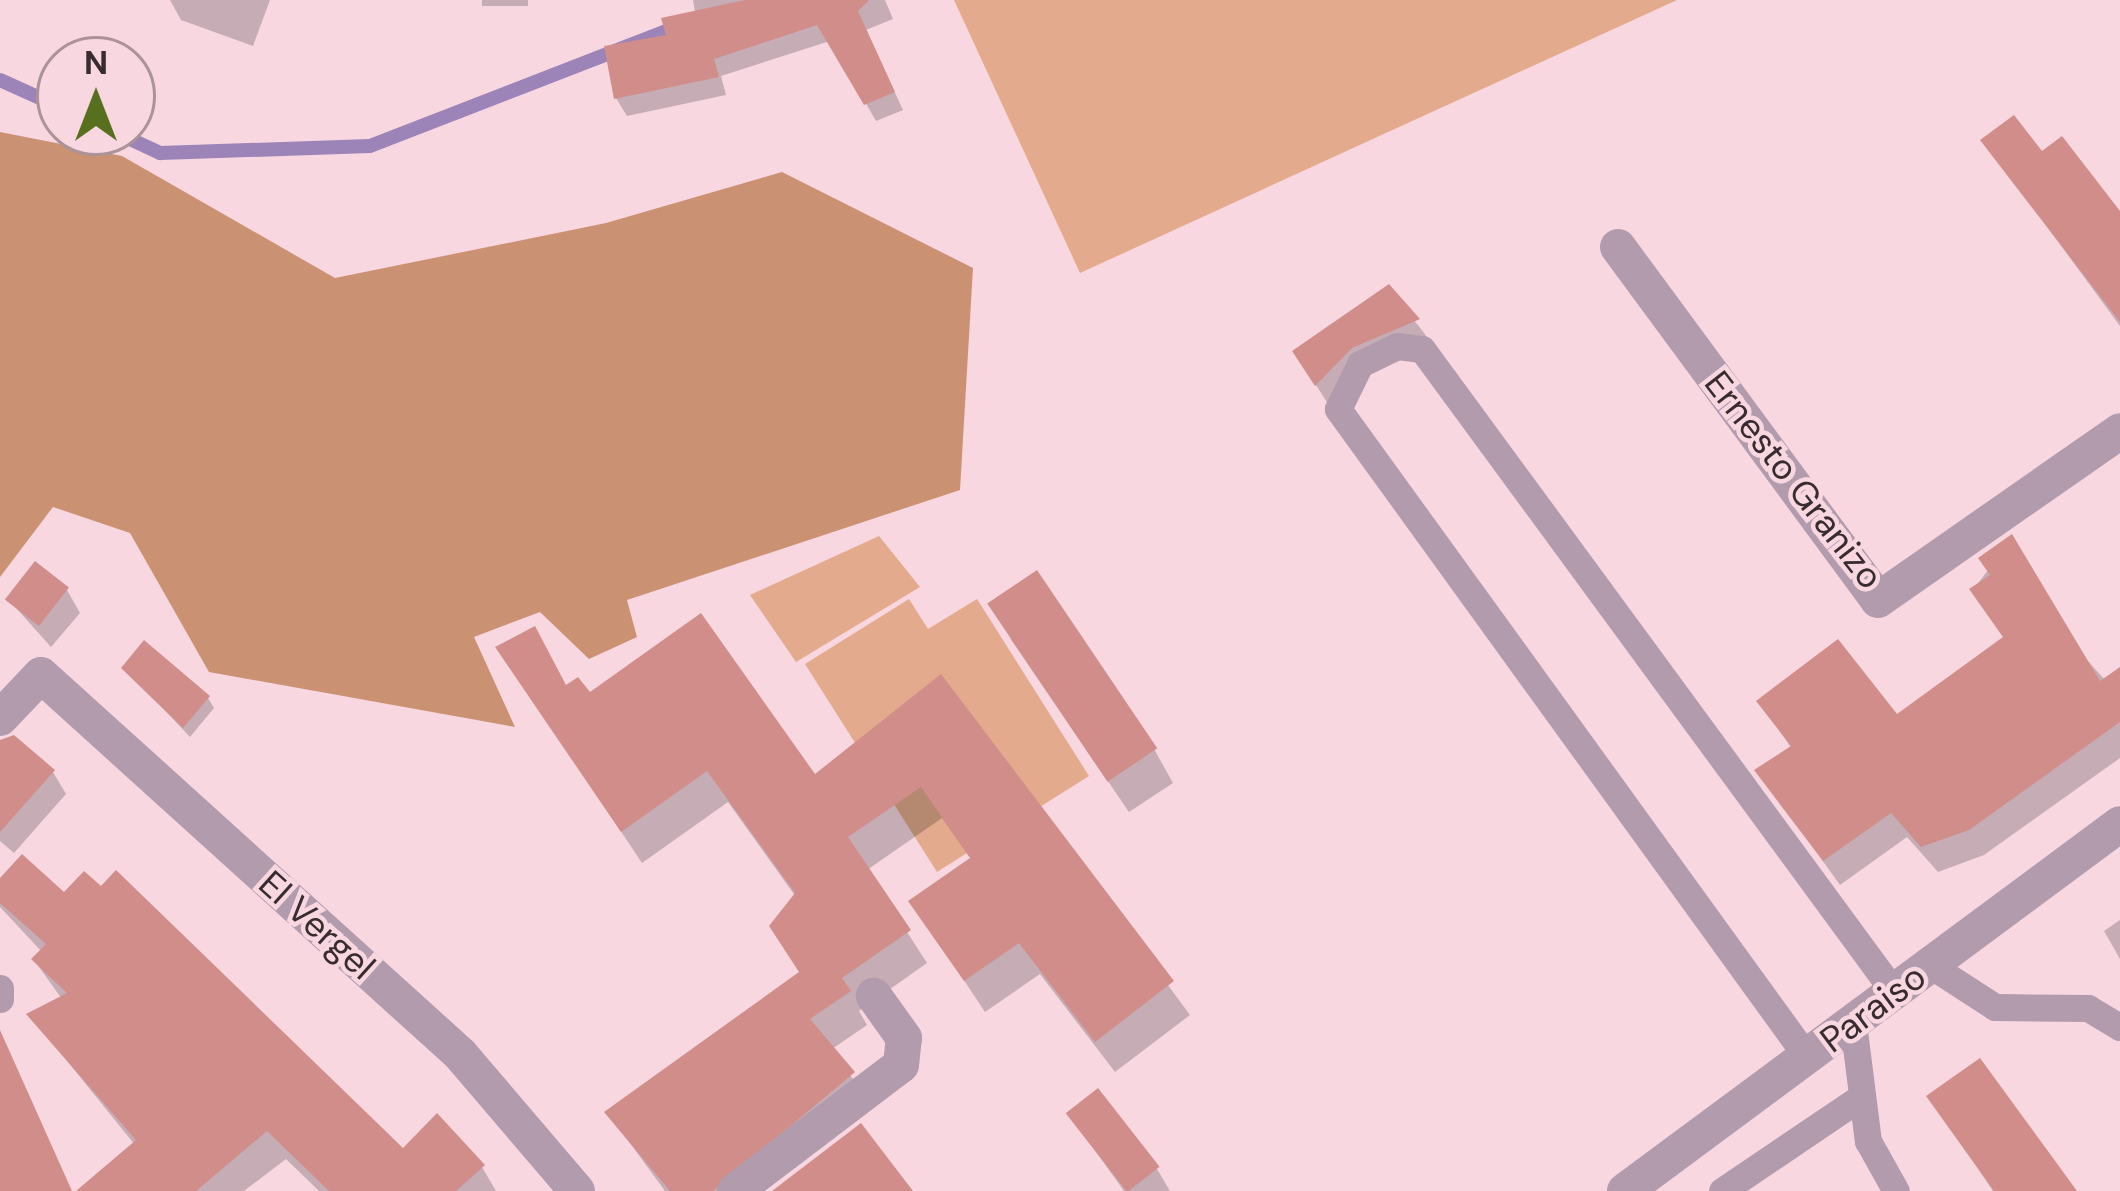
<!DOCTYPE html>
<style>
body{margin:0}
#map{position:relative;width:2120px;height:1191px;overflow:hidden;background:#f8d7e1;font-family:"DM Sans",sans-serif}
div>[style]{position:absolute}
.green>*{inset:0;background:#e3aa8d}
.forest>*{inset:0;background:#cb9173}
.shadow>*{inset:0;background:#0003;transform-origin:0 0}
.stream>*{height:14px;margin:-7px;padding:0 7px;transform-origin:7px;border-radius:7px;background:#9c83b8}
.building>*{inset:0;background:#d08d8a;transform-origin:0 0}
.lane>*{height:27px;margin:-13.5px;padding:0 13.5px;transform-origin:13.5px;border-radius:13.5px;background:#b19bad}
.street>*{height:36px;margin:-18px;padding:0 18px;transform-origin:18px;border-radius:18px;background:#b19bad}
span{translate:-50% -50%;white-space:nowrap;text-align:center;line-height:1.15;-webkit-text-stroke:9px #f8d7e1;paint-order:stroke}
.street-label{font-size:36px;color:#392c30}
.north{position:absolute;left:36px;top:36px;width:120px;height:120px;box-sizing:border-box;background:#f8d7e1;border:3px solid #ac939a;border-radius:50%;rotate:0deg;font-size:33px;font-weight:700;line-height:48px;text-align:center;color:#392c30}
.north::after{content:'';display:block;margin:auto;width:42px;height:54px;background:#586f20;clip-path:polygon(50% 0,100% 100%,50% 72%,0 100%)}
</style>
<div id="map">
<div class="green">
<i style="clip-path:polygon(954px 0,1677px 0,1080px 273px)"></i>
<i style="clip-path:polygon(879px 536px,920px 587px,796px 662px,750px 595px)"></i>
<i style="clip-path:polygon(909px 599px,928px 629px,977px 599px,1089px 776px,937px 872px,805px 664px)"></i>
</div>
<div class="forest">
<i style="clip-path:polygon(0 132px,122px 156px,335px 278px,606px 223px,782px 172px,973px 268px,960px 490px,627px 600px,637px 637px,589px 659px,540px 612px,474px 637px,515px 727px,209px 672px,130px 533px,53px 507px,0 577px)"></i>
</div>
<div class="shadow">
<i style="clip-path:polygon(170px 0,270px 0,253px 46px,181px 20px)"></i>
<i style="left:482px;top:0;width:46px;height:6px"></i>
<i style="clip-path:polygon(693px 0,885px 0,893px 19px,866px 30px,903px 110px,876px 121px,830px 41px,721px 76px,726px 95px,627px 116px,616px 98px,695px 12px)"></i>
<i style="clip-path:polygon(1984px 141px,2041px 155px,2120px 211px,2120px 326px)"></i>
<i style="clip-path:polygon(1389px 288px,1431px 342px,1365px 371px,1330px 407px,1309px 374px)"></i>
<i style="clip-path:polygon(2012px 538px,2072px 643px,2120px 697px,2120px 758px,1984px 855px,1938px 872px,1907px 837px,1840px 885px,1758px 771px,1792px 749px,1760px 702px,1896px 719px,2005px 640px,1973px 590px)"></i>
<i style="clip-path:polygon(67px 590px,80px 613px,51px 647px,8px 599px)"></i>
<i style="clip-path:polygon(1010px 638px,1154px 749px,1173px 783px,1129px 812px)"></i>
<i style="clip-path:polygon(499px 648px,567px 689px,815px 778px,941px 678px,1190px 1015px,1115px 1072px,1040px 974px,985px 1012px,912px 902px,972px 860px,942px 818px,867px 870px,927px 963px,859px 1011px,867px 1025px,832px 1049px,871px 1105px,750px 1191px,665px 1191px,608px 1113px,801px 974px,796px 897px,728px 802px,642px 863px)"></i>
<i style="clip-path:polygon(125px 668px,208px 698px,214px 708px,190px 737px)"></i>
<i style="clip-path:polygon(0 757px,53px 772px,66px 794px,14px 853px,0 841px)"></i>
<i style="clip-path:polygon(0 883px,64px 896px,403px 1152px,482px 1167px,496px 1191px,319px 1191px,286px 1159px,244px 1191px,80px 1191px,135px 1145px,30px 1015px,62px 999px,34px 960px,42px 952px,0 907px)"></i>
<i style="clip-path:polygon(2120px 920px,2120px 959px,2104px 931px)"></i>
<i style="clip-path:polygon(1930px 1097px,2073px 1191px,1993px 1191px)"></i>
<i style="clip-path:polygon(1069px 1114px,1157px 1169px,1170px 1191px,1124px 1191px)"></i>
</div>
<div class="stream">
<i style="left:0;top:80px;width:66px;rotate:24.2deg"></i>
<i style="left:115px;top:132px;width:50px;rotate:25deg"></i>
<i style="left:160px;top:153px;width:210px;rotate:-1.9deg"></i>
<i style="left:370px;top:146px;width:335px;rotate:-21.2deg"></i>
</div>
<div class="building">
<i style="clip-path:polygon(745px 0,869px 0,858px 11px,895px 92px,864px 105px,817px 25px,714px 59px,719px 77px,614px 99px,604px 46px,666px 35px,661px 18px)"></i>
<i style="clip-path:polygon(2014px 115px,2042px 151px,2062px 136px,2120px 211px,2120px 322px,1980px 140px)"></i>
<i style="clip-path:polygon(1389px 284px,1420px 319px,1352px 348px,1315px 386px,1292px 351px)"></i>
<i style="clip-path:polygon(2012px 534px,2100px 681px,2120px 667px,2120px 722px,1969px 830px,1921px 847px,1891px 813px,1823px 861px,1754px 770px,1791px 746px,1756px 701px,1838px 639px,1897px 714px,2003px 637px,1969px 589px,1990px 575px,1978px 558px)"></i>
<i style="left:35px;top:561px;width:43px;height:49px;rotate:38deg"></i>
<i style="left:1037px;top:570px;width:215px;height:60px;rotate:56deg"></i>
<i style="clip-path:polygon(701px 613px,815px 774px,941px 674px,1174px 981px,1095px 1042px,1019px 943px,964px 981px,908px 901px,970px 858px,921px 787px,848px 837px,911px 930px,842px 978px,851px 991px,810px 1019px,855px 1072px,713px 1191px,670px 1191px,604px 1112px,799px 972px,769px 926px,795px 893px,707px 771px,621px 832px,495px 647px,535px 626px,566px 685px,578px 677px,590px 692px)"></i>
<i style="clip-path:polygon(144px 640px,210px 696px,183px 728px,121px 668px)"></i>
<i style="clip-path:polygon(14px 735px,55px 770px,0 832px,0 740px)"></i>
<i style="clip-path:polygon(22px 854px,64px 892px,84px 871px,101px 886px,116px 870px,403px 1148px,437px 1113px,485px 1165px,456px 1191px,329px 1191px,267px 1131px,196px 1191px,76px 1191px,136px 1140px,26px 1014px,67px 993px,31px 959px,46px 944px,0 903px,0 878px)"></i>
<i style="clip-path:polygon(0 1030px,72px 1191px,0 1191px)"></i>
<i style="clip-path:polygon(1980px 1058px,2077px 1191px,1994px 1191px,1926px 1096px)"></i>
<i style="left:1098px;top:1088px;width:100px;height:41px;rotate:52deg"></i>
<i style="clip-path:polygon(861px 1123px,913px 1191px,772px 1191px)"></i>
</div>
<div class="lane">
<i style="left:1930px;top:965px;width:77px;rotate:32.9deg"></i>
<i style="left:1995px;top:1007px;width:93px;rotate:0.6deg"></i>
<i style="left:2088px;top:1008px;width:37px;rotate:31deg"></i>
<i style="left:0;top:988px;width:11px;rotate:90deg"></i>
<i style="left:1853px;top:1023px;width:119px;rotate:82.8deg"></i>
<i style="left:1868px;top:1141px;width:57px;rotate:60.8deg"></i>
<i style="left:1807px;top:1057px;width:800px;rotate:-125.9deg"></i>
<i style="left:1338px;top:409px;width:50px;rotate:-63.9deg"></i>
<i style="left:1360px;top:364px;width:41px;rotate:-25.9deg"></i>
<i style="left:1397px;top:346px;width:25px;rotate:7deg"></i>
<i style="left:1422px;top:349px;width:798px;rotate:53.72deg"></i>
<i style="left:1722px;top:1191px;width:164px;rotate:-34.1deg"></i>
</div>
<div class="street">
<i style="left:1618px;top:247px;width:438px;rotate:53.6deg"></i>
<i style="left:1878px;top:600px;width:295px;rotate:-34.9deg"></i>
<i style="left:0;top:718px;width:59px;rotate:-46.4deg"></i>
<i style="left:41px;top:675px;width:565px;rotate:42.13deg"></i>
<i style="left:460px;top:1054px;width:180px;rotate:49.5deg"></i>
<i style="left:735px;top:1191px;width:208px;rotate:-37.2deg"></i>
<i style="left:901px;top:1065px;width:27px;rotate:-84deg"></i>
<i style="left:904px;top:1038px;width:52px;rotate:-125.5deg"></i>
<i style="left:1625px;top:1191px;width:616px;rotate:-36.55deg"></i>
</div>
<div class="street-label">
<span style="left:1794px;top:480px;rotate:52deg">Ernesto Granizo</span>
<span style="left:317px;top:925px;rotate:42deg">El Vergel</span>
<span style="left:1873px;top:1008px;rotate:-37deg">Paraiso</span>
</div>
<div class="north">N</div>
</div>
